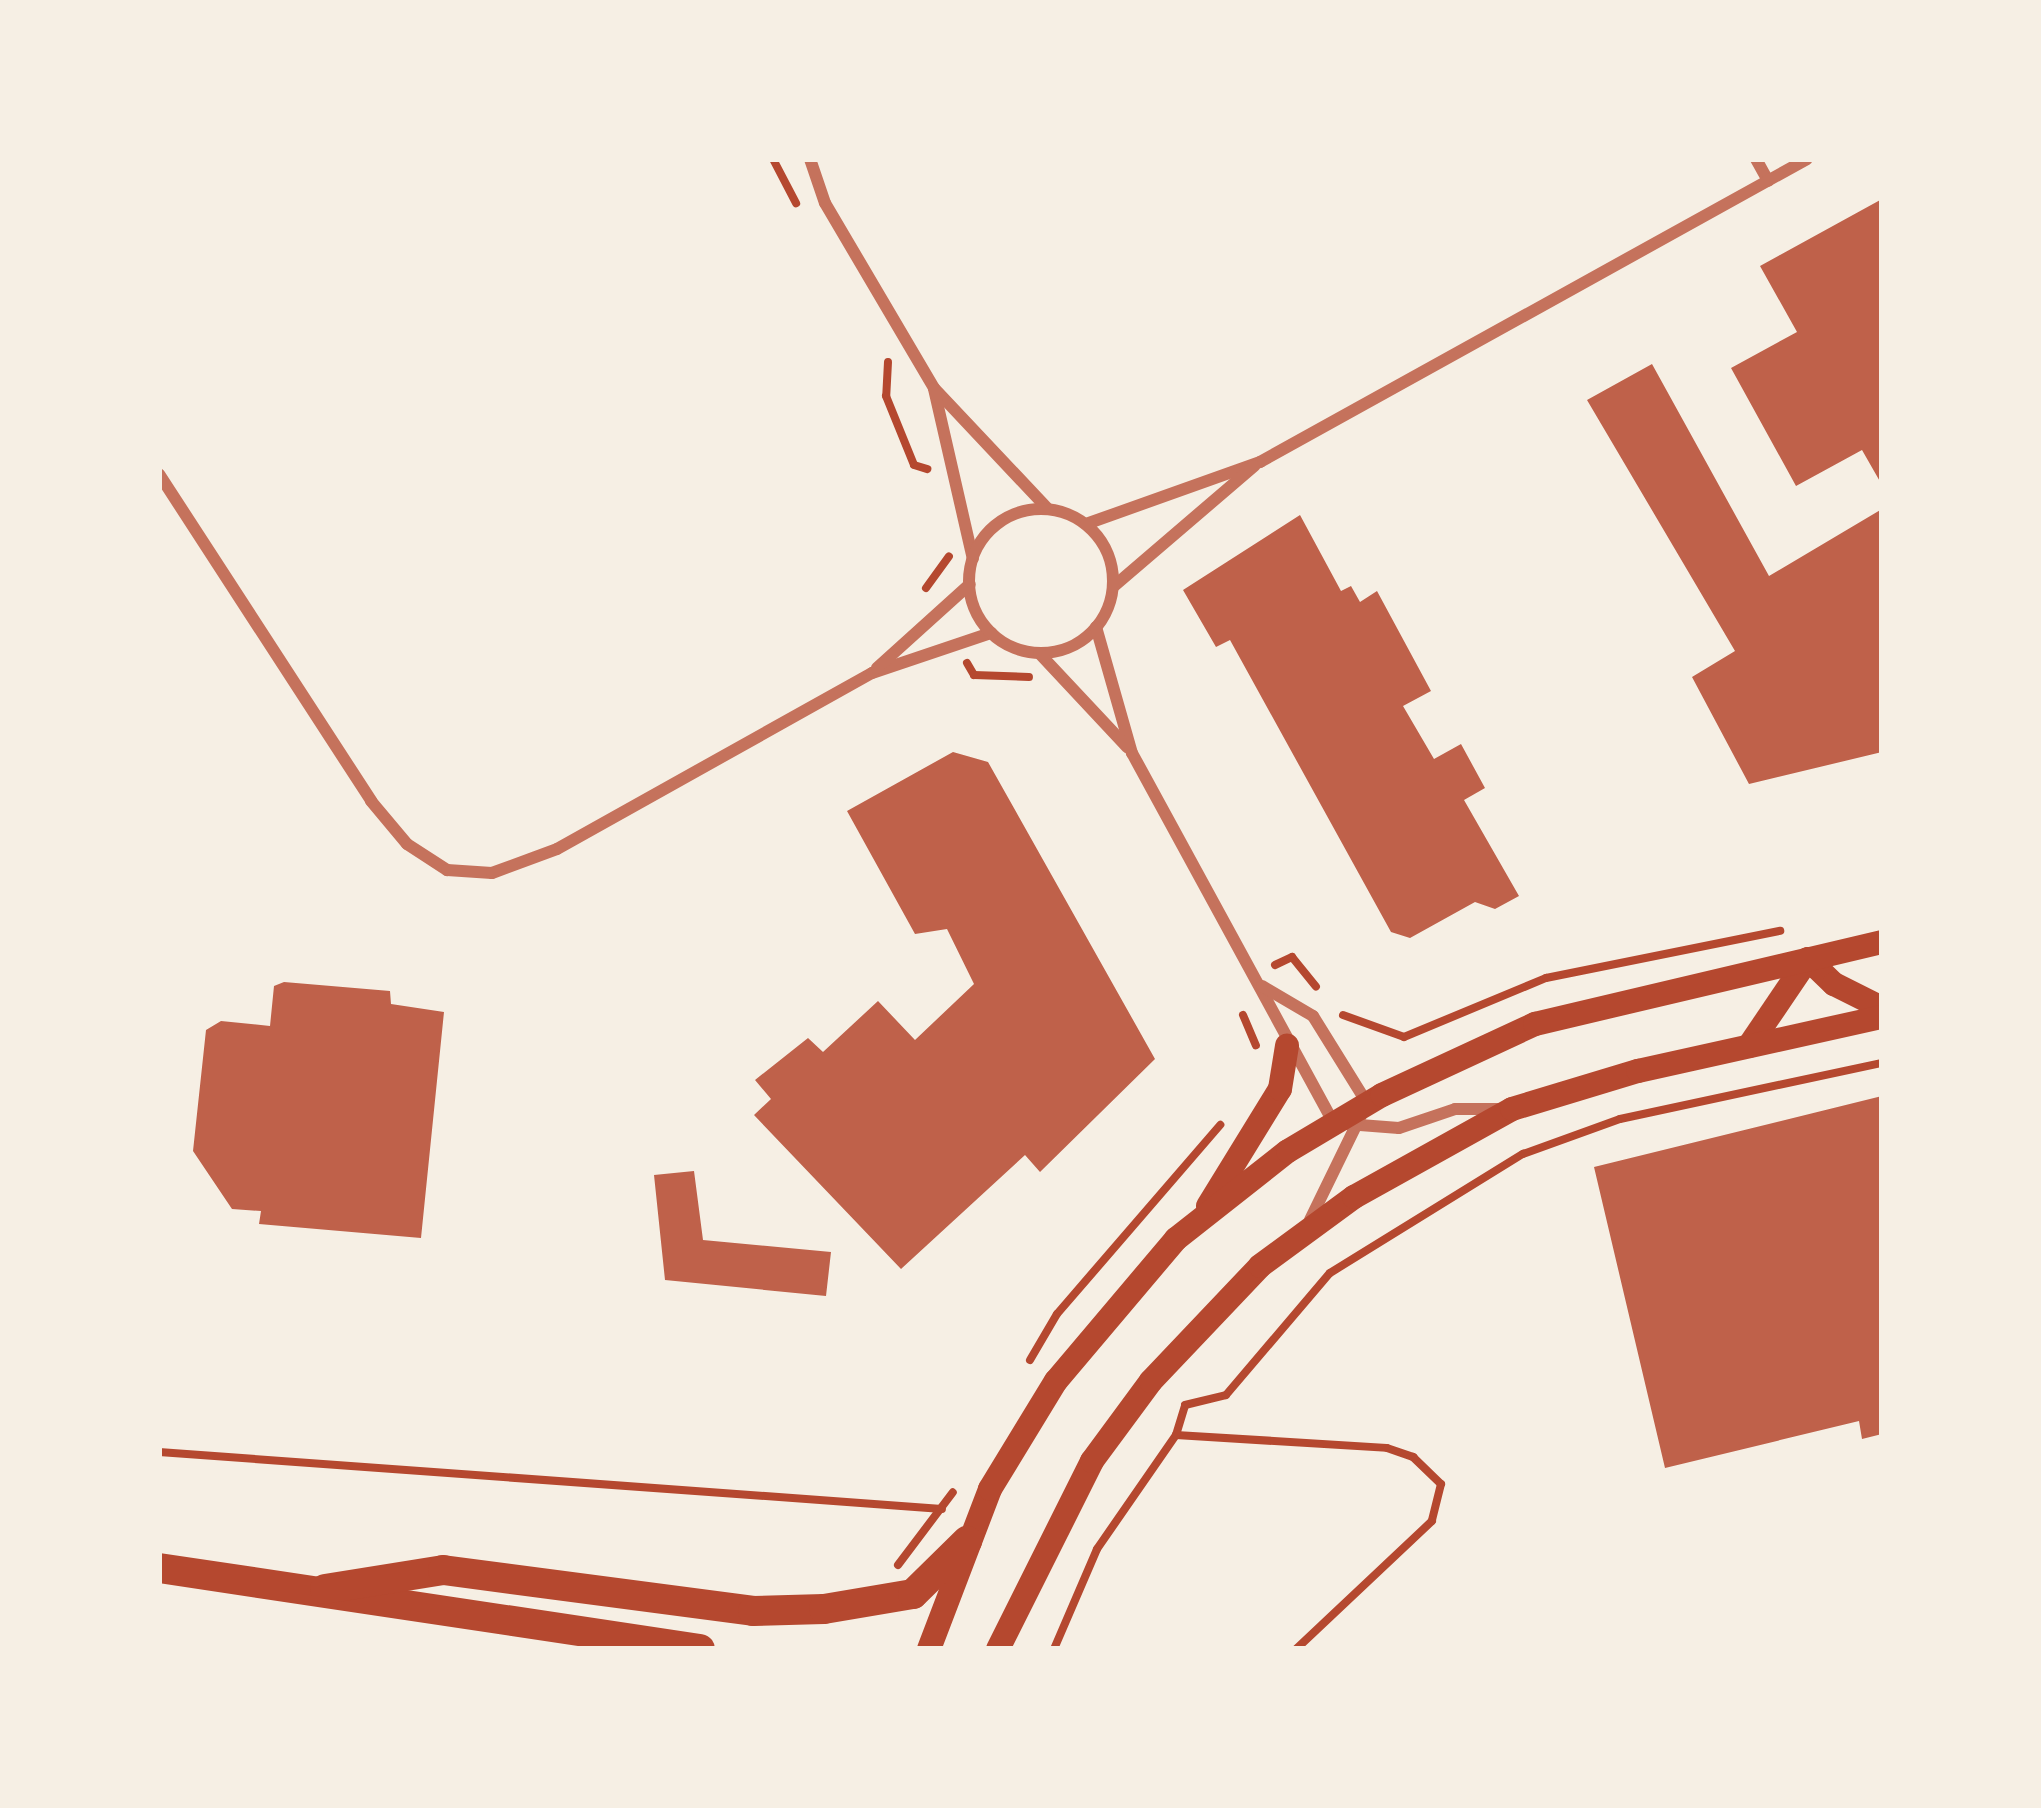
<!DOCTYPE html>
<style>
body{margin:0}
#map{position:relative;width:2041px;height:1808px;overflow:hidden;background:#f6efe4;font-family:Arial,sans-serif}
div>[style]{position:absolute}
.building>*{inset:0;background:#bf614a}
.path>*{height:8px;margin:-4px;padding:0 4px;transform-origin:4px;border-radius:4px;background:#b5482f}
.minor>*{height:12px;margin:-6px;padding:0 6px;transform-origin:6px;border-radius:6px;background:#c5725c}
.minor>.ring{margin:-6px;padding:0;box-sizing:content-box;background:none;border:12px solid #c5725c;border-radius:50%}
.secondary>*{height:24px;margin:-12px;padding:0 12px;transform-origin:12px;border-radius:12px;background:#b5482f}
.trunk>*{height:30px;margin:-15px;padding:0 15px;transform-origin:15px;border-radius:15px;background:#b5482f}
span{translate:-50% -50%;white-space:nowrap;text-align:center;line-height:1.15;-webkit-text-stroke:9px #f6efe4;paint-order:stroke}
.frame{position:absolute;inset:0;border:162px solid #f6efe4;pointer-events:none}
</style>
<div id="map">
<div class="building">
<i style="clip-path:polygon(1882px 199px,1882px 485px,1862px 450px,1796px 486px,1731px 368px,1797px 332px,1760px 266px)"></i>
<i style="clip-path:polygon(1652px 364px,1769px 576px,1882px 509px,1882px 752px,1749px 784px,1692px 677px,1735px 651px,1587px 400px)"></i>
<i style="clip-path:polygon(1300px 515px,1341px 591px,1351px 586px,1360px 602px,1377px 591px,1431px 691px,1403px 706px,1434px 759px,1461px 744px,1485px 788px,1464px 800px,1519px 896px,1495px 909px,1475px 902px,1410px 938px,1391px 932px,1230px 640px,1216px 647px,1183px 590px)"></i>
<i style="clip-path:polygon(953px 752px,988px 762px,1155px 1059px,1040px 1172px,1025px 1155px,901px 1269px,754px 1115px,771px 1099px,755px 1080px,808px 1038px,823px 1052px,878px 1001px,915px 1040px,974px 984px,947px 929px,915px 934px,847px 811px)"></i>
<i style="clip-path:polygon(284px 982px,390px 991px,391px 1004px,444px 1012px,421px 1238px,259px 1224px,261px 1211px,232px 1209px,193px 1151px,206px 1030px,221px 1021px,270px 1026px,274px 986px)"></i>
<i style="clip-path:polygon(1882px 1096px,1882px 1434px,1862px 1439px,1859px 1421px,1665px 1468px,1594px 1167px)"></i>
<i style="clip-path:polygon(694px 1171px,703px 1240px,831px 1252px,826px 1296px,665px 1280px,654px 1175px)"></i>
</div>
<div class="path">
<i style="left:773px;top:159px;width:50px;rotate:62.4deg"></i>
<i style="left:888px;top:362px;width:34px;rotate:93deg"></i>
<i style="left:886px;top:396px;width:74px;rotate:67.9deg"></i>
<i style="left:914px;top:465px;width:14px;rotate:17deg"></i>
<i style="left:926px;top:588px;width:39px;rotate:-54deg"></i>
<i style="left:967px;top:663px;width:14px;rotate:60deg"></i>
<i style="left:974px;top:675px;width:55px;rotate:2.1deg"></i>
<i style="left:1275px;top:965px;width:19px;rotate:-25deg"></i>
<i style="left:1292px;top:957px;width:38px;rotate:51deg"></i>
<i style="left:1243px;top:1015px;width:33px;rotate:67deg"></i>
<i style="left:1343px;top:1015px;width:65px;rotate:19.8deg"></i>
<i style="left:1404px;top:1037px;width:154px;rotate:-22.6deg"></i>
<i style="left:1546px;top:978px;width:239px;rotate:-11.4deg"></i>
<i style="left:1030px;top:1360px;width:53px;rotate:-59.6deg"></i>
<i style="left:1057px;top:1314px;width:250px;rotate:-49.2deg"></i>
<i style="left:1185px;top:1405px;width:42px;rotate:-13.7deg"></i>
<i style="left:1226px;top:1395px;width:160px;rotate:-49.6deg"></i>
<i style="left:1330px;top:1273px;width:227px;rotate:-31.7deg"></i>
<i style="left:1523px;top:1154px;width:103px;rotate:-19.8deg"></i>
<i style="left:1620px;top:1119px;width:268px;rotate:-12.1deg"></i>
<i style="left:1176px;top:1435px;width:211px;rotate:3.5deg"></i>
<i style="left:1387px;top:1448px;width:28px;rotate:19deg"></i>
<i style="left:1413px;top:1457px;width:39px;rotate:44deg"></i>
<i style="left:1441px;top:1484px;width:38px;rotate:104deg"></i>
<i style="left:1432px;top:1521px;width:187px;rotate:136.7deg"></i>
<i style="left:159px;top:1452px;width:785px;rotate:4.16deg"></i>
<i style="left:898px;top:1565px;width:91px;rotate:-53deg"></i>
<i style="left:1054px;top:1649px;width:109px;rotate:-66.7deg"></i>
<i style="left:1097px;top:1549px;width:139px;rotate:-55.3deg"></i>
<i style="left:1176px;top:1435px;width:31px;rotate:-73deg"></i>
</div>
<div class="minor">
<i style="left:810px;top:159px;width:46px;rotate:71.2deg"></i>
<i style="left:825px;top:203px;width:215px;rotate:59.5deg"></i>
<i style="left:934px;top:388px;width:166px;rotate:46.7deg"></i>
<i style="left:1756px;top:159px;width:25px;rotate:61deg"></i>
<i style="left:934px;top:389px;width:174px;rotate:77.1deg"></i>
<i style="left:159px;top:474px;width:390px;rotate:57deg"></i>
<i style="left:371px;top:801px;width:56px;rotate:50.1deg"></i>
<i style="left:407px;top:844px;width:48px;rotate:33deg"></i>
<i style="left:447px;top:870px;width:45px;rotate:3.8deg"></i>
<i style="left:492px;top:873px;width:69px;rotate:-20.3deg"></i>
<i style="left:557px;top:849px;width:361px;rotate:-29.2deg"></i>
<i style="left:872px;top:673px;width:126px;rotate:-18.6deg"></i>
<i class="ring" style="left:969px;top:509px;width:132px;height:132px"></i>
<i style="left:1086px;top:524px;width:185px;rotate:-19.6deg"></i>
<i style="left:1260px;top:462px;width:625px;rotate:-28.98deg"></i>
<i style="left:1113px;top:587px;width:186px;rotate:-40.6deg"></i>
<i style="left:1096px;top:627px;width:131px;rotate:74.1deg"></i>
<i style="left:1132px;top:753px;width:422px;rotate:61.4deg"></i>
<i style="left:1334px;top:1123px;width:65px;rotate:4.4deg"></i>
<i style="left:1399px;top:1128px;width:59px;rotate:-18.7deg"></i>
<i style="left:1455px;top:1109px;width:44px"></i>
<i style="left:1039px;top:653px;width:129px;rotate:46.9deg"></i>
<i style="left:877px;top:668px;width:125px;rotate:-42.1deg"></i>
<i style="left:1262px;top:986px;width:59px;rotate:30.5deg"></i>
<i style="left:1313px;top:1016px;width:102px;rotate:58.2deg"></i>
<i style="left:1367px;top:1103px;width:130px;rotate:116deg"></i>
</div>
<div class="secondary">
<i style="left:1749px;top:1046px;width:105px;rotate:-55.9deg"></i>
<i style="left:1808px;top:959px;width:36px;rotate:44deg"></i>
<i style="left:1834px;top:984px;width:54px;rotate:26.6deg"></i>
<i style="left:1208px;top:1206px;width:137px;rotate:-58.4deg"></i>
<i style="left:1280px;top:1089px;width:44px;rotate:-80.8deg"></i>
<i style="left:929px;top:1649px;width:171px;rotate:-69.1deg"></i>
<i style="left:990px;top:1489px;width:127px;rotate:-58.6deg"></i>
<i style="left:1056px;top:1381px;width:186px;rotate:-49.8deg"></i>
<i style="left:1176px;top:1239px;width:142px;rotate:-38.2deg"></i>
<i style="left:1288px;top:1151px;width:109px;rotate:-30.8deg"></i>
<i style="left:1382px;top:1095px;width:169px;rotate:-24.9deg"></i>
<i style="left:1535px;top:1024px;width:357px;rotate:-13.3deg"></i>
<i style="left:998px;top:1649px;width:210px;rotate:-63.4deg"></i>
<i style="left:1092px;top:1461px;width:99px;rotate:-53.6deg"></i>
<i style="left:1151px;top:1381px;width:158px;rotate:-46.5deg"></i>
<i style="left:1260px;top:1266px;width:117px;rotate:-36.3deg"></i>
<i style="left:1354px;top:1197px;width:181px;rotate:-29.1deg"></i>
<i style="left:1512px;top:1109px;width:132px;rotate:-16.8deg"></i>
<i style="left:1638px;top:1071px;width:250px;rotate:-12.5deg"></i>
</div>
<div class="trunk">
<i style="left:159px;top:1568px;width:547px;rotate:8.52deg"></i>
<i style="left:325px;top:1589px;width:120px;rotate:-9.1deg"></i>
<i style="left:443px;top:1570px;width:313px;rotate:7.5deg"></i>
<i style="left:753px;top:1611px;width:71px;rotate:-1.6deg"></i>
<i style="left:824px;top:1609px;width:90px;rotate:-9.6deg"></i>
<i style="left:913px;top:1594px;width:76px;rotate:-44.5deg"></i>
</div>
<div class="frame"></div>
</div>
